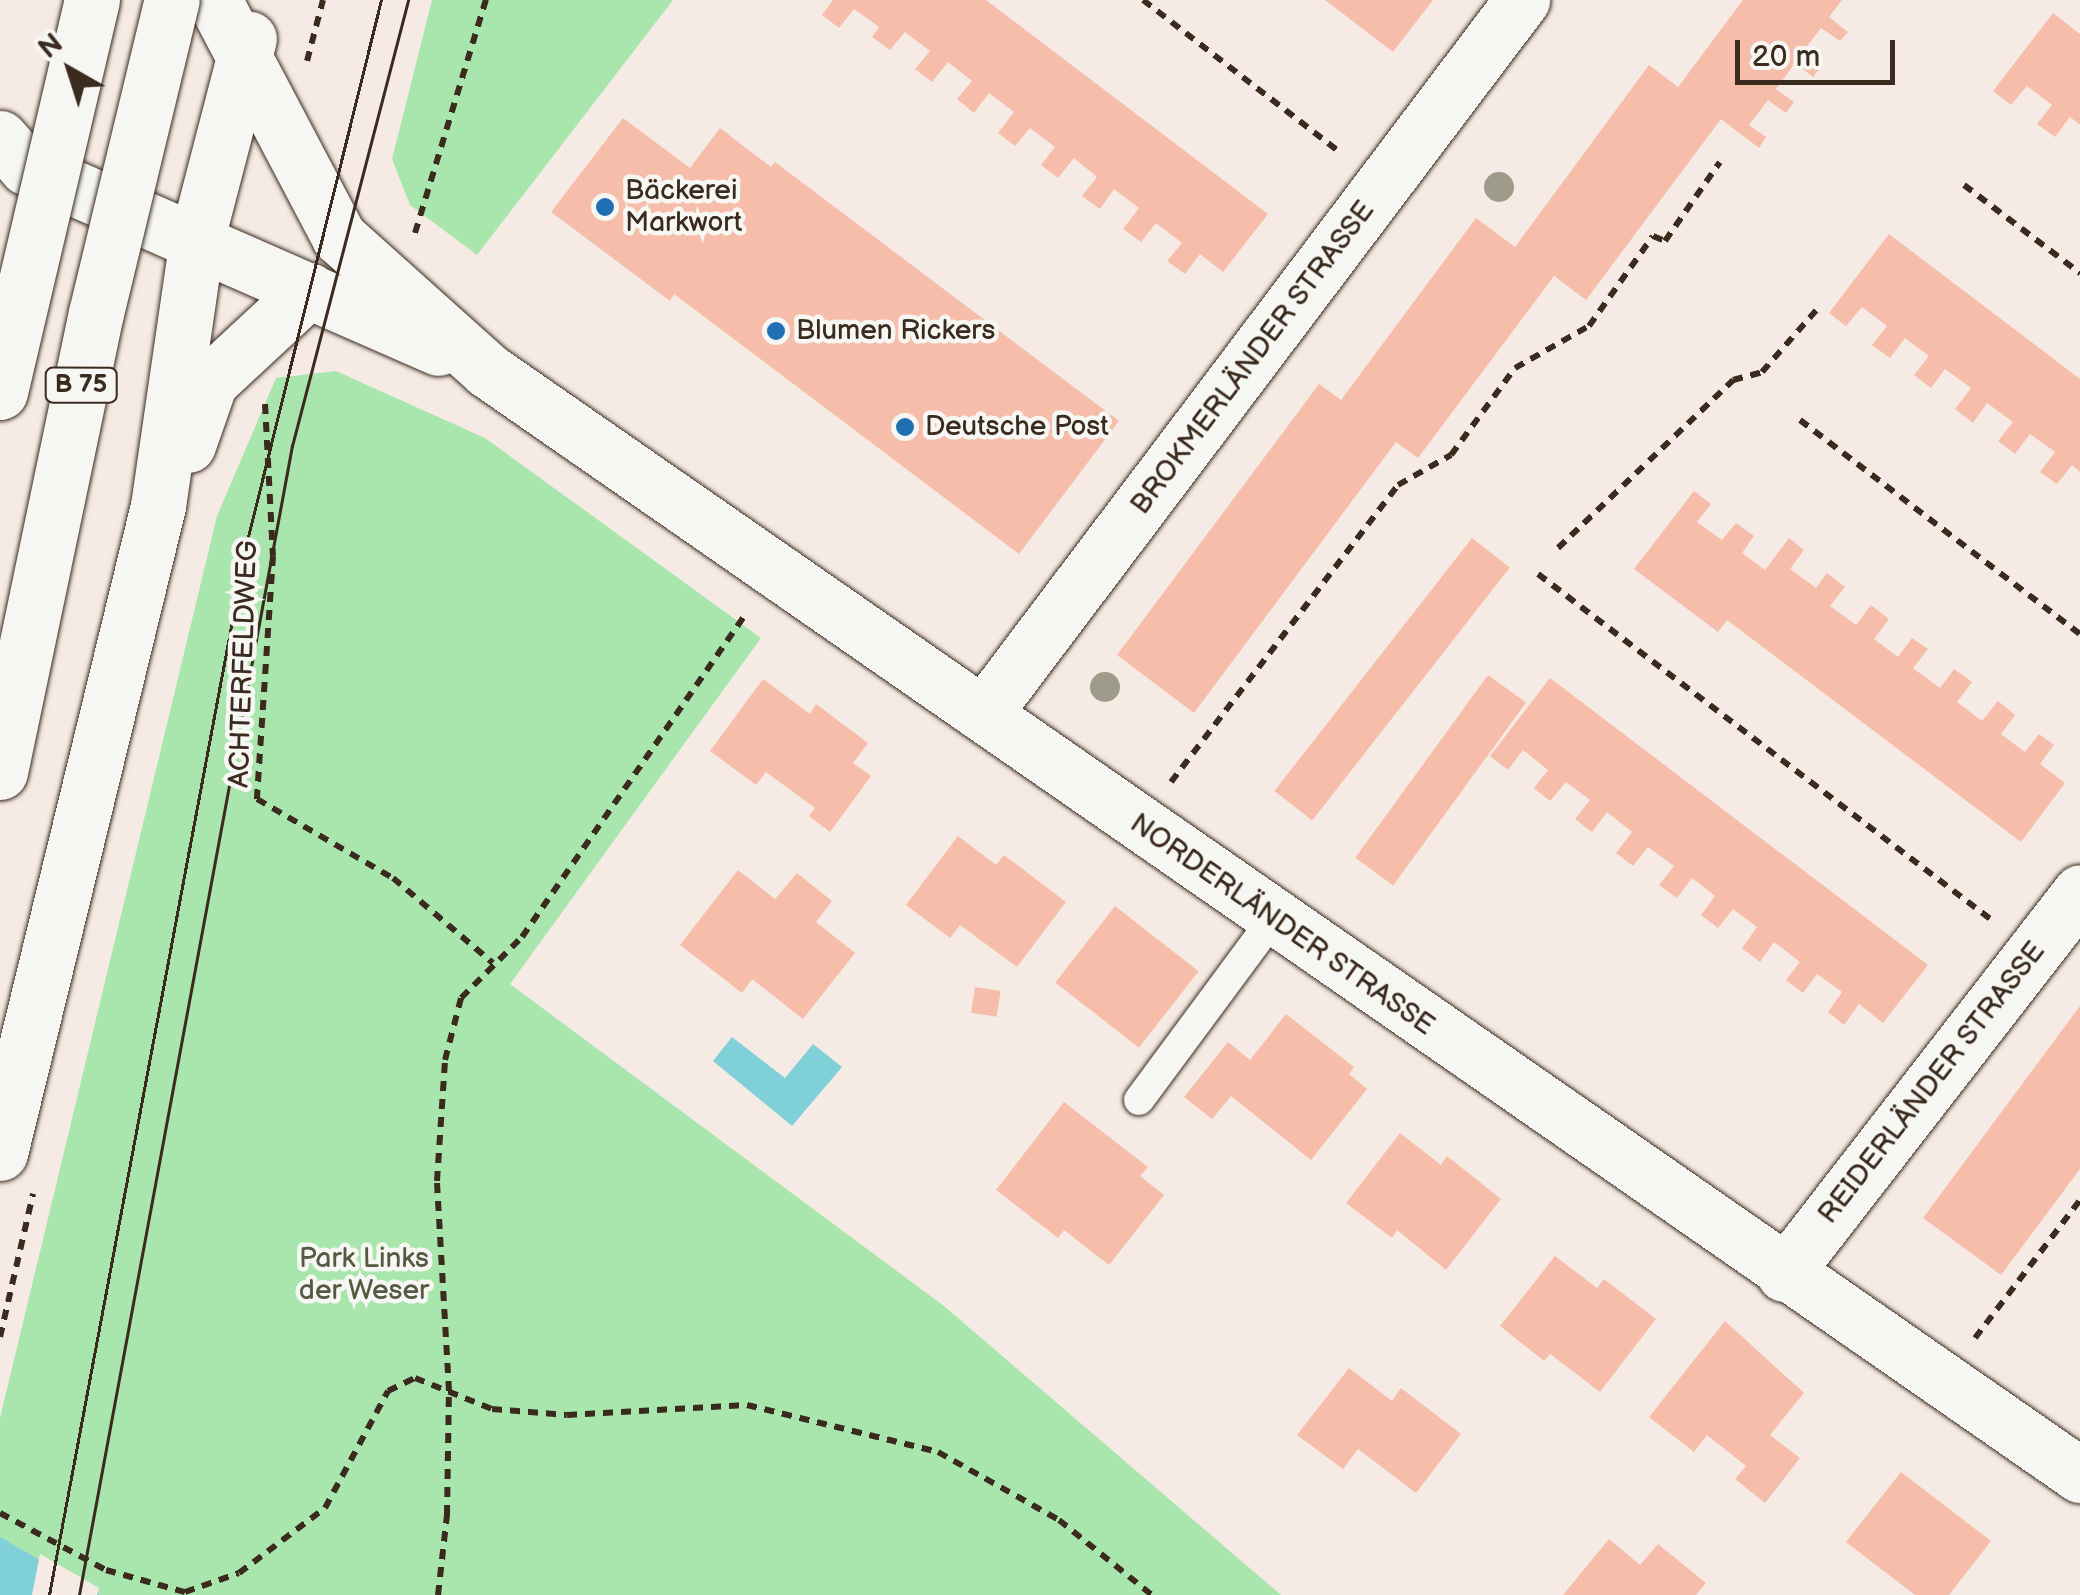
<!DOCTYPE html>
<meta charset="utf-8">
<style>
body{margin:0}
#map{position:relative;width:2080px;height:1595px;overflow:hidden;background:#f6ebe4;font-family:"Balsamiq Sans",sans-serif}
div>[style]{position:absolute}
.green>*{inset:0;background:#a9e6ad}
.water>*{inset:0;background:#7fd0d9}
.pier>*{inset:0;background:#f6ebe4}
.building>*{inset:0;background:#f6beaa;transform-origin:0 0}
.path>*{height:6px;margin-top:-3px;transform-origin:0;background:repeating-linear-gradient(90deg,#3b2a1e 0 10px,transparent 0 18px)}
.roads{filter:drop-shadow(0 0 2px #3b2a1e) drop-shadow(0 0 2px #3b2a1e)}
.lane>*{height:30px;margin:-15px;padding:0 15px;transform-origin:15px;border-radius:15px;background:#f6f6f2}
.street>*{height:55px;margin:-27.5px;padding:0 27.5px;transform-origin:27.5px;border-radius:27.5px;background:#f6f6f2}
.secondary>*{height:55px;margin:-27.5px;padding:0 27.5px;transform-origin:27.5px;border-radius:27.5px;background:#f6f6f2}
.highway>*{height:55px;margin:-27.5px;padding:0 27.5px;transform-origin:27.5px;border-radius:27.5px;background:#f6f6f2}
.tram>*{height:2.5px;margin:-1.25px;padding:0 1.25px;transform-origin:1.25px;border-radius:1.25px;background:#3b2a1e}
.bridges{filter:drop-shadow(0 0 2px #3b2a1e) drop-shadow(0 0 2px #3b2a1e)}
.highway-bridge>*{height:55px;margin:-27.5px;padding:0 27.5px;transform-origin:27.5px;border-radius:27.5px;background:#f6f6f2}
.trees>*{width:30px;height:30px;margin:-15px;border-radius:50%;background:#9e9b8b}
.dots>*{width:28px;height:28px;translate:-50% -50%;box-sizing:border-box;border:5px solid #f6f6f2;border-radius:50%}
span{translate:-50% -50%;white-space:nowrap;text-align:center;line-height:1.15;-webkit-text-stroke:9px #f6f6f2;paint-order:stroke}
.shield-label span{padding:2px 8px;background:#f6f6f2;border:2px solid;border-radius:8px;-webkit-text-stroke-width:0}
.shield-label{font-size:25px;color:#3b2a1e;font-weight:700}
.poi-label{font-size:28px;color:#3b2a1e}
.left{translate:0 -50%;text-align:left}
.street-label{font-size:28px;color:#3b2a1e}
.park-label{font-size:28px;color:#565942}
.north{position:absolute;left:20px;top:20px;width:100px;height:100px;-webkit-text-stroke:8px #f6f6f2;paint-order:stroke;rotate:321deg;font-size:28px;font-weight:700;line-height:40px;text-align:center;color:#3b2a1e}
.north::after{content:'';display:block;margin:auto;width:35px;height:45px;background:#3b2a1e;clip-path:polygon(50% 0,100% 100%,50% 72%,0 100%)}
.scale{position:absolute;left:1735px;top:40px;width:160px;height:45px;box-sizing:border-box;border:5px solid #3b2a1e;border-top:0;padding-left:12px;font-size:30px;line-height:35px;white-space:nowrap;color:#3b2a1e;-webkit-text-stroke:8px #f6f6f2;paint-order:stroke}
</style>
<div id="map">
<div class="green">
<i style="clip-path:polygon(432px 0,673px 0,477px 255px,410px 205px,392px 159px)"></i>
<i style="clip-path:polygon(336px 371px,485px 438px,761px 638px,510px 984px,944px 1306px,1281px 1595px,0 1595px,0 1418px,217px 516px,276px 378px)"></i>
</div>
<div class="water">
<i style="clip-path:polygon(732px 1037px,785px 1078px,813px 1044px,842px 1067px,792px 1126px,713px 1061px)"></i>
<i style="clip-path:polygon(0 1537px,100px 1595px,0 1595px)"></i>
</div>
<div class="pier">
<i style="clip-path:polygon(40px 1554px,99px 1588px,97px 1595px,32px 1595px)"></i>
</div>
<div class="building">
<i style="clip-path:polygon(833px 0,986px 0,1268px 214px,1223px 272px,1200px 254px,1185px 274px,1167px 261px,1182px 243px,1156px 223px,1141px 242px,1123px 229px,1139px 208px,1114px 189px,1100px 209px,1082px 196px,1097px 177px,1074px 158px,1058px 178px,1041px 165px,1055px 147px,1030px 128px,1015px 146px,998px 133px,1014px 112px,989px 93px,974px 113px,957px 99px,972px 81px,948px 62px,932px 82px,915px 69px,930px 51px,905px 32px,890px 50px,872px 37px,879px 27px,854px 9px,839px 28px,822px 15px)"></i>
<i style="clip-path:polygon(1325px 0,1433px 0,1393px 52px)"></i>
<i style="clip-path:polygon(1743px 0,1842px 0,1829px 17px,1848px 32px,1840px 41px,1821px 28px,1802px 53px,1821px 67px,1813px 77px,1795px 63px,1776px 89px,1794px 102px,1786px 113px,1768px 100px,1749px 125px,1766px 137px,1759px 148px,1721px 119px,1586px 300px,1554px 276px,1418px 458px,1396px 442px,1194px 713px,1117px 655px,1319px 384px,1341px 400px,1476px 218px,1515px 247px,1649px 65px,1678px 87px)"></i>
<i style="clip-path:polygon(2053px 13px,2080px 34px,2080px 125px,2070px 117px,2055px 137px,2037px 124px,2052px 105px,2027px 86px,2011px 105px,1993px 91px)"></i>
<i style="clip-path:polygon(623px 118px,690px 168px,720px 128px,771px 167px,775px 162px,1119px 421px,1019px 554px,674px 294px,670px 301px,551px 212px)"></i>
<i style="clip-path:polygon(1889px 234px,2080px 379px,2080px 472px,2072px 465px,2057px 484px,2040px 472px,2055px 452px,2030px 434px,2015px 454px,1998px 441px,2013px 422px,1987px 403px,1973px 423px,1955px 409px,1971px 388px,1945px 369px,1931px 388px,1914px 375px,1929px 356px,1905px 338px,1890px 358px,1872px 345px,1887px 326px,1862px 307px,1846px 326px,1829px 313px)"></i>
<i style="clip-path:polygon(1694px 491px,1711px 504px,1697px 522px,1722px 540px,1736px 523px,1754px 536px,1742px 553px,1765px 570px,1789px 538px,1804px 550px,1790px 569px,1816px 588px,1827px 573px,1845px 587px,1830px 606px,1856px 625px,1871px 605px,1889px 619px,1874px 639px,1898px 657px,1912px 638px,1928px 649px,1913px 668px,1940px 688px,1954px 669px,1972px 682px,1957px 702px,1982px 721px,1998px 701px,2015px 715px,2001px 734px,2025px 752px,2039px 734px,2054px 745px,2040px 764px,2065px 783px,2021px 842px,1727px 620px,1718px 632px,1634px 569px)"></i>
<i style="left:1472px;top:538px;width:48px;height:321px;rotate:38deg"></i>
<i style="left:1488px;top:675px;width:47px;height:226px;rotate:36deg"></i>
<i style="clip-path:polygon(1550px 678px,1928px 965px,1883px 1023px,1859px 1004px,1844px 1025px,1828px 1012px,1842px 992px,1817px 974px,1803px 993px,1786px 980px,1800px 962px,1774px 942px,1760px 962px,1742px 948px,1757px 927px,1733px 909px,1718px 928px,1701px 915px,1715px 896px,1692px 878px,1677px 898px,1659px 885px,1674px 866px,1648px 847px,1633px 866px,1616px 853px,1632px 832px,1607px 812px,1592px 832px,1575px 819px,1590px 800px,1566px 782px,1550px 801px,1534px 788px,1548px 770px,1523px 750px,1508px 770px,1490px 756px)"></i>
<i style="clip-path:polygon(763px 679px,810px 714px,816px 704px,868px 743px,853px 763px,871px 776px,830px 832px,809px 816px,815px 808px,766px 772px,756px 785px,710px 751px)"></i>
<i style="clip-path:polygon(958px 836px,996px 865px,1004px 855px,1066px 902px,1017px 967px,960px 925px,950px 938px,906px 905px)"></i>
<i style="clip-path:polygon(738px 870px,775px 899px,797px 873px,832px 901px,816px 922px,855px 953px,803px 1019px,752px 979px,742px 993px,680px 945px)"></i>
<i style="left:1115px;top:906px;width:106px;height:97px;rotate:38deg"></i>
<i style="left:975px;top:987px;width:26px;height:26px;rotate:9deg"></i>
<i style="clip-path:polygon(2080px 1006px,2080px 1169px,2001px 1275px,1923px 1218px)"></i>
<i style="clip-path:polygon(1286px 1014px,1354px 1067px,1349px 1074px,1367px 1089px,1311px 1160px,1231px 1096px,1212px 1119px,1184px 1097px,1228px 1042px,1250px 1060px)"></i>
<i style="clip-path:polygon(1064px 1102px,1148px 1167px,1140px 1176px,1164px 1195px,1109px 1265px,1064px 1230px,1058px 1238px,996px 1190px)"></i>
<i style="clip-path:polygon(1400px 1133px,1441px 1165px,1447px 1156px,1501px 1199px,1446px 1270px,1397px 1230px,1392px 1238px,1346px 1203px)"></i>
<i style="clip-path:polygon(1555px 1256px,1597px 1288px,1604px 1279px,1656px 1319px,1600px 1392px,1550px 1354px,1544px 1361px,1500px 1326px)"></i>
<i style="clip-path:polygon(1725px 1321px,1804px 1393px,1770px 1435px,1800px 1458px,1765px 1503px,1735px 1479px,1746px 1466px,1707px 1435px,1694px 1452px,1649px 1417px)"></i>
<i style="clip-path:polygon(1349px 1368px,1392px 1401px,1401px 1388px,1461px 1434px,1416px 1493px,1358px 1449px,1343px 1469px,1297px 1435px)"></i>
<i style="clip-path:polygon(1901px 1472px,1991px 1541px,1949px 1595px,1915px 1595px,1846px 1542px)"></i>
<i style="clip-path:polygon(1609px 1539px,1640px 1565px,1658px 1544px,1706px 1583px,1696px 1595px,1563px 1595px)"></i>
</div>
<div class="path">
<i style="left:1143px;top:0;width:249px;rotate:37.7deg"></i>
<i style="left:307px;top:61px;width:63px;rotate:-75.3deg"></i>
<i style="left:1964px;top:185px;width:146px;rotate:37.2deg"></i>
<i style="left:415px;top:233px;width:244px;rotate:-73.1deg"></i>
<i style="left:265px;top:404px;width:152px;rotate:87deg"></i>
<i style="left:273px;top:556px;width:244px;rotate:93.8deg"></i>
<i style="left:257px;top:799px;width:157px;rotate:30.2deg"></i>
<i style="left:393px;top:878px;width:131px;rotate:40.4deg"></i>
<i style="left:1800px;top:420px;width:352px;rotate:37.4deg"></i>
<i style="left:1558px;top:548px;width:243px;rotate:-43.8deg"></i>
<i style="left:1733px;top:380px;width:30px;rotate:-15deg"></i>
<i style="left:1762px;top:372px;width:88px;rotate:-48.7deg"></i>
<i style="left:1538px;top:574px;width:572px;rotate:37.33deg"></i>
<i style="left:1171px;top:782px;width:374px;rotate:-52.6deg"></i>
<i style="left:1398px;top:485px;width:61px;rotate:-29.5deg"></i>
<i style="left:1451px;top:455px;width:108px;rotate:-53.7deg"></i>
<i style="left:1515px;top:368px;width:85px;rotate:-29.6deg"></i>
<i style="left:1589px;top:326px;width:110px;rotate:-54.6deg"></i>
<i style="left:1653px;top:236px;width:13px;rotate:23deg"></i>
<i style="left:1665px;top:241px;width:96px;rotate:-55.2deg"></i>
<i style="left:0;top:1337px;width:147px;rotate:-77deg"></i>
<i style="left:1975px;top:1338px;width:173px;rotate:-52.7deg"></i>
<i style="left:0;top:1513px;width:120px;rotate:28.3deg"></i>
<i style="left:106px;top:1570px;width:82px;rotate:15.6deg"></i>
<i style="left:185px;top:1592px;width:57px;rotate:-19.4deg"></i>
<i style="left:239px;top:1573px;width:108px;rotate:-37.1deg"></i>
<i style="left:325px;top:1508px;width:133px;rotate:-61.7deg"></i>
<i style="left:388px;top:1391px;width:30px;rotate:-26deg"></i>
<i style="left:415px;top:1378px;width:83px;rotate:21.9deg"></i>
<i style="left:492px;top:1409px;width:75px;rotate:4.6deg"></i>
<i style="left:567px;top:1415px;width:180px;rotate:-3.2deg"></i>
<i style="left:747px;top:1405px;width:197px;rotate:13.8deg"></i>
<i style="left:938px;top:1452px;width:139px;rotate:29.3deg"></i>
<i style="left:1059px;top:1520px;width:119px;rotate:38.9deg"></i>
<i style="left:438px;top:1595px;width:81px;rotate:-83.6deg"></i>
<i style="left:447px;top:1515px;width:124px;rotate:-89.1deg"></i>
<i style="left:449px;top:1391px;width:210px;rotate:-93.3deg"></i>
<i style="left:437px;top:1181px;width:121px;rotate:-86.2deg"></i>
<i style="left:445px;top:1060px;width:64px;rotate:-75.5deg"></i>
<i style="left:461px;top:998px;width:86px;rotate:-45deg"></i>
<i style="left:522px;top:937px;width:392px;rotate:-55.3deg"></i>
</div>
<div class="roads">
<div class="lane">
<i style="left:1139px;top:1100px;width:225px;rotate:-53.5deg"></i>
</div>
<div class="street">
<i style="left:983px;top:714px;width:895px;rotate:-52.95deg"></i>
<i style="left:1784px;top:1274px;width:483px;rotate:-52.2deg"></i>
</div>
<div class="secondary">
<i style="left:214px;top:0;width:268px;rotate:62.2deg"></i>
<i style="left:339px;top:237px;width:199px;rotate:41.9deg"></i>
<i style="left:487px;top:370px;width:1939px;rotate:34.75deg"></i>
<i style="left:0;top:138px;width:39px;rotate:48deg"></i>
<i style="left:26px;top:167px;width:450px;rotate:23.7deg"></i>
<i style="left:188px;top:445px;width:67px;rotate:-70.8deg"></i>
<i style="left:210px;top:382px;width:135px;rotate:-42.9deg"></i>
<i style="left:158px;top:506px;width:271px;rotate:-81.7deg"></i>
<i style="left:197px;top:238px;width:206px;rotate:-75.4deg"></i>
</div>
<div class="highway">
<i style="left:0;top:1153px;width:666px;rotate:-76.28deg"></i>
</div>
</div>
<div class="tram">
<i style="left:49px;top:1595px;width:1072px;rotate:-79.36deg"></i>
<i style="left:247px;top:541px;width:557px;rotate:-76.09deg"></i>
<i style="left:79px;top:1595px;width:1169px;rotate:-79.5deg"></i>
<i style="left:292px;top:446px;width:461px;rotate:-75.4deg"></i>
</div>
<div class="bridges">
<div class="highway-bridge">
<i style="left:0;top:392px;width:403px;rotate:-76.8deg"></i>
<i style="left:0;top:772px;width:469px;rotate:-78.2deg"></i>
<i style="left:96px;top:313px;width:322px;rotate:-76.4deg"></i>
</div>
</div>
<div class="trees">
<i style="left:1499px;top:187px"></i>
<i style="left:1105px;top:687px"></i>
</div>
<div class="dots">
<i style="left:605px;top:207px;background:#1f6fb2"></i>
<i style="left:776px;top:331px;background:#1f6fb2"></i>
<i style="left:905px;top:427px;background:#1f6fb2"></i>
</div>
<div class="shield-label">
<span style="left:81px;top:385px">B 75</span>
</div>
<div class="poi-label">
<span class="left" style="left:625px;top:207px">Bäckerei<br>Markwort</span>
<span class="left" style="left:796px;top:331px">Blumen Rickers</span>
<span class="left" style="left:925px;top:427px">Deutsche Post</span>
</div>
<div class="street-label">
<span style="left:1253px;top:358px;rotate:-53deg">BROKMERLÄNDER STRASSE</span>
<span style="left:244px;top:664px;rotate:-88deg">ACHTERFELDWEG</span>
<span style="left:1282px;top:925px;rotate:35deg">NORDERLÄNDER STRASSE</span>
<span style="left:1932px;top:1083px;rotate:-52deg">REIDERLÄNDER STRASSE</span>
</div>
<div class="park-label">
<span style="left:364px;top:1275px">Park Links<br>der Weser</span>
</div>
<div class="north">N</div>
<div class="scale">20 m</div>
</div>
